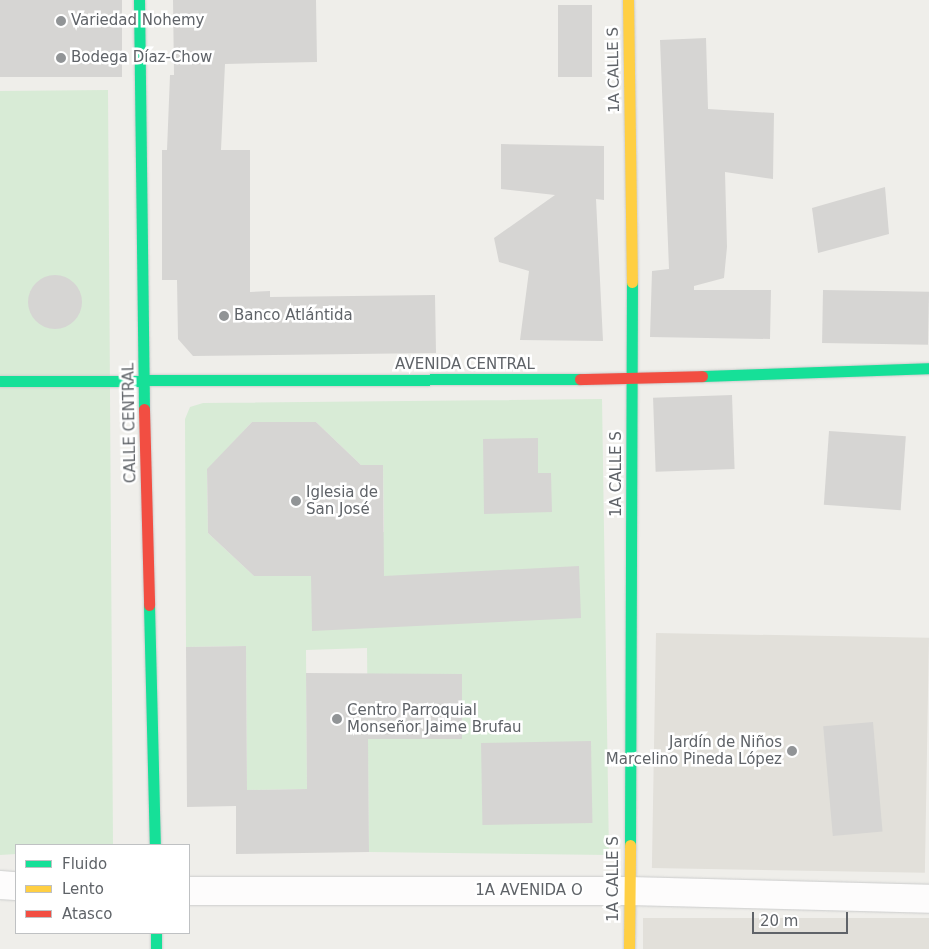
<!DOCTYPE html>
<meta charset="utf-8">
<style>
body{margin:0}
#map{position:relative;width:929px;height:949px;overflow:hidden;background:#efeeea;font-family:"DejaVu Sans",sans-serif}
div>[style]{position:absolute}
.education>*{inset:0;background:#e2e0da;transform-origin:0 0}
.green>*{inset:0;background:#d8ebd6}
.building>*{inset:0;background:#d6d5d3;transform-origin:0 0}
.round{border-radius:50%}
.roads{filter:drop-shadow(0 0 1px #cbcccc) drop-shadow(0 0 1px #cbcccc)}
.street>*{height:28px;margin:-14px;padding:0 14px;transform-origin:14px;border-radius:14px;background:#fdfcfc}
.fast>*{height:11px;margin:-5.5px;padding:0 5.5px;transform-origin:5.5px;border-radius:5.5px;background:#16e098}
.slow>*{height:11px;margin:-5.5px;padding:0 5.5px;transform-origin:5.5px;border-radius:5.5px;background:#ffcf43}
.jam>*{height:11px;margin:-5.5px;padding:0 5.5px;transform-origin:5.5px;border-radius:5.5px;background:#f24e42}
.dots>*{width:14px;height:14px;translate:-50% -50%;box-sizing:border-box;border:2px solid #fff;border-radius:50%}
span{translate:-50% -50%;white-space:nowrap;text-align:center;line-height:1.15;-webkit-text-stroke:5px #fff;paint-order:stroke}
.poi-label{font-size:15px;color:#5f6368}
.left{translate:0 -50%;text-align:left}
.right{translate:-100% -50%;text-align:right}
.street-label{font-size:15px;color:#5f6368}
.legend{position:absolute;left:15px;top:844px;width:175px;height:90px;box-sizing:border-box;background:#fff;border:1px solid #bfc1c3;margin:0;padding:6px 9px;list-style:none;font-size:15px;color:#5f6368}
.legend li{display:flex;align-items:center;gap:10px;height:25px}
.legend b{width:25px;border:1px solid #bfc1c3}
.scale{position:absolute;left:752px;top:912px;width:96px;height:22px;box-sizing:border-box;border:2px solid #5f6368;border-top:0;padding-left:6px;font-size:15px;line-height:18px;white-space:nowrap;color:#5f6368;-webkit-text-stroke:4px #fff;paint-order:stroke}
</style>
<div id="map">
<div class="education">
<i style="left:656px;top:633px;width:273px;height:235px;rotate:1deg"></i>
<i style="left:643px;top:918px;width:286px;height:31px"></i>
</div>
<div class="green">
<i style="clip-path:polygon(108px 90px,113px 845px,16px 845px,16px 854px,0 855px,0 91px)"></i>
<i style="clip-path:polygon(evenodd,602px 399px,609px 855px,369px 852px,367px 648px,306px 650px,307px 789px,247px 790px,246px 646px,186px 647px,185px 419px,190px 407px,203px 403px,602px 399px,252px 422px,316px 422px,361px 465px,383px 465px,384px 532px,362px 533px,318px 576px,254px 576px,208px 533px,207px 470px,252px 422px)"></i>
</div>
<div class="building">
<i style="left:0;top:0;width:122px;height:77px"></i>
<i style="clip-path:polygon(173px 0,316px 0,317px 62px,225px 64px,221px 150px,250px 150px,250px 292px,270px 291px,270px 297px,435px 295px,436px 353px,193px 356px,178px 339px,177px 280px,162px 280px,162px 150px,167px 150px,170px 75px,174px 75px)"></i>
<i style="left:558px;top:5px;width:34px;height:72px"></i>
<i style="clip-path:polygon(706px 38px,708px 109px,774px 113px,773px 179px,725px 172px,727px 247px,724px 278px,694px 286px,694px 290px,771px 290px,770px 339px,650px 337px,652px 271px,669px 269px,660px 40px)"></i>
<i style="clip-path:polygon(501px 144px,604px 146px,604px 200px,596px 199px,603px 341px,520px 340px,529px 271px,499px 262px,494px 238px,555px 195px,501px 189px)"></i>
<i style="clip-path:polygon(885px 187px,889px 234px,818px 253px,812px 208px)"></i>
<i class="round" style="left:28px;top:275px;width:54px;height:54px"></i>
<i style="left:823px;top:290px;width:106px;height:53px;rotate:1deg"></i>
<i style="left:732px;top:395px;width:74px;height:79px;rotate:88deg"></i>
<i style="clip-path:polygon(252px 422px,316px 422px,361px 465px,383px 465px,384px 576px,579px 566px,581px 618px,312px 631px,311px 576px,254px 576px,208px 533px,207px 469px)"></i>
<i style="left:829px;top:431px;width:77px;height:74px;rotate:4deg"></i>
<i style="clip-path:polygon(538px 438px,538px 473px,551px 473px,552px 512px,484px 514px,483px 439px)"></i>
<i style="clip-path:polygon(246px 646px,247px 790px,307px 789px,306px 673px,462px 674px,462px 739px,368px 739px,369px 852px,236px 854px,236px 806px,187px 807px,186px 647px)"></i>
<i style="left:873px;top:722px;width:110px;height:50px;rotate:85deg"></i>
<i style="left:591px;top:741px;width:82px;height:110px;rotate:89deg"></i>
</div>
<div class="roads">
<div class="street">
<i style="left:0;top:885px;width:16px;rotate:4deg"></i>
<i style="left:189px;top:891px;width:440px"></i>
<i style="left:629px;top:891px;width:300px;rotate:1.5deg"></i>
</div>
<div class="fast">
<i style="left:139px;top:0;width:409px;rotate:89.3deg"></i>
<i style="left:702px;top:376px;width:227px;rotate:-2deg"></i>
<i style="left:0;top:381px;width:580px;rotate:-0.2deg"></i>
<i style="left:149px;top:605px;width:240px;rotate:88.6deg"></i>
<i style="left:630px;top:845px;width:563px;rotate:-89.8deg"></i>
<i style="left:156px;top:933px;width:16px;rotate:90deg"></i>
</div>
<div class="slow">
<i style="left:628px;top:0;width:282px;rotate:89.2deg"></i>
<i style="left:629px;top:949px;width:104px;rotate:-89.4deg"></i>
</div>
<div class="jam">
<i style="left:580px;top:379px;width:122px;rotate:-1.4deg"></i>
<i style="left:144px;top:409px;width:196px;rotate:88.5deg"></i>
</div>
</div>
<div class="dots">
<i style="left:61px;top:21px;background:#919496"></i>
<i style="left:61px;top:58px;background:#919496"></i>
<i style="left:224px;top:316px;background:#919496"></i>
<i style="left:296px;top:501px;background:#919496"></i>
<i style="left:337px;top:719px;background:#919496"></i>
<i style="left:792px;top:751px;background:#919496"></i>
</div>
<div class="poi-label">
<span class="left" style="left:71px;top:21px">Variedad Nohemy</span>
<span class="left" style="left:71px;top:58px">Bodega Díaz-Chow</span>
<span class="left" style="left:234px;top:316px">Banco Atlántida</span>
<span class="left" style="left:306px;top:501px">Iglesia de<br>San José</span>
<span class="left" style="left:347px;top:719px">Centro Parroquial<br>Monseñor Jaime Brufau</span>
<span class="right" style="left:782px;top:751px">Jardín de Niños<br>Marcelino Pineda López</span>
</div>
<div class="street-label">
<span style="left:614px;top:70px;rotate:-91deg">1A CALLE S</span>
<span style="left:465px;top:365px">AVENIDA CENTRAL</span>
<span style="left:130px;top:423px;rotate:-91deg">CALLE CENTRAL</span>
<span style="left:617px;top:474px;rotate:-90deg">1A CALLE S</span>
<span style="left:614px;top:879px;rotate:-90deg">1A CALLE S</span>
<span style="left:529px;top:891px">1A AVENIDA O</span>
</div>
<ul class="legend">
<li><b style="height:6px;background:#16e098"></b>Fluido</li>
<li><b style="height:6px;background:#ffcf43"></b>Lento</li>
<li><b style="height:6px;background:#f24e42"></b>Atasco</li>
</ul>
<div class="scale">20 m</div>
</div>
